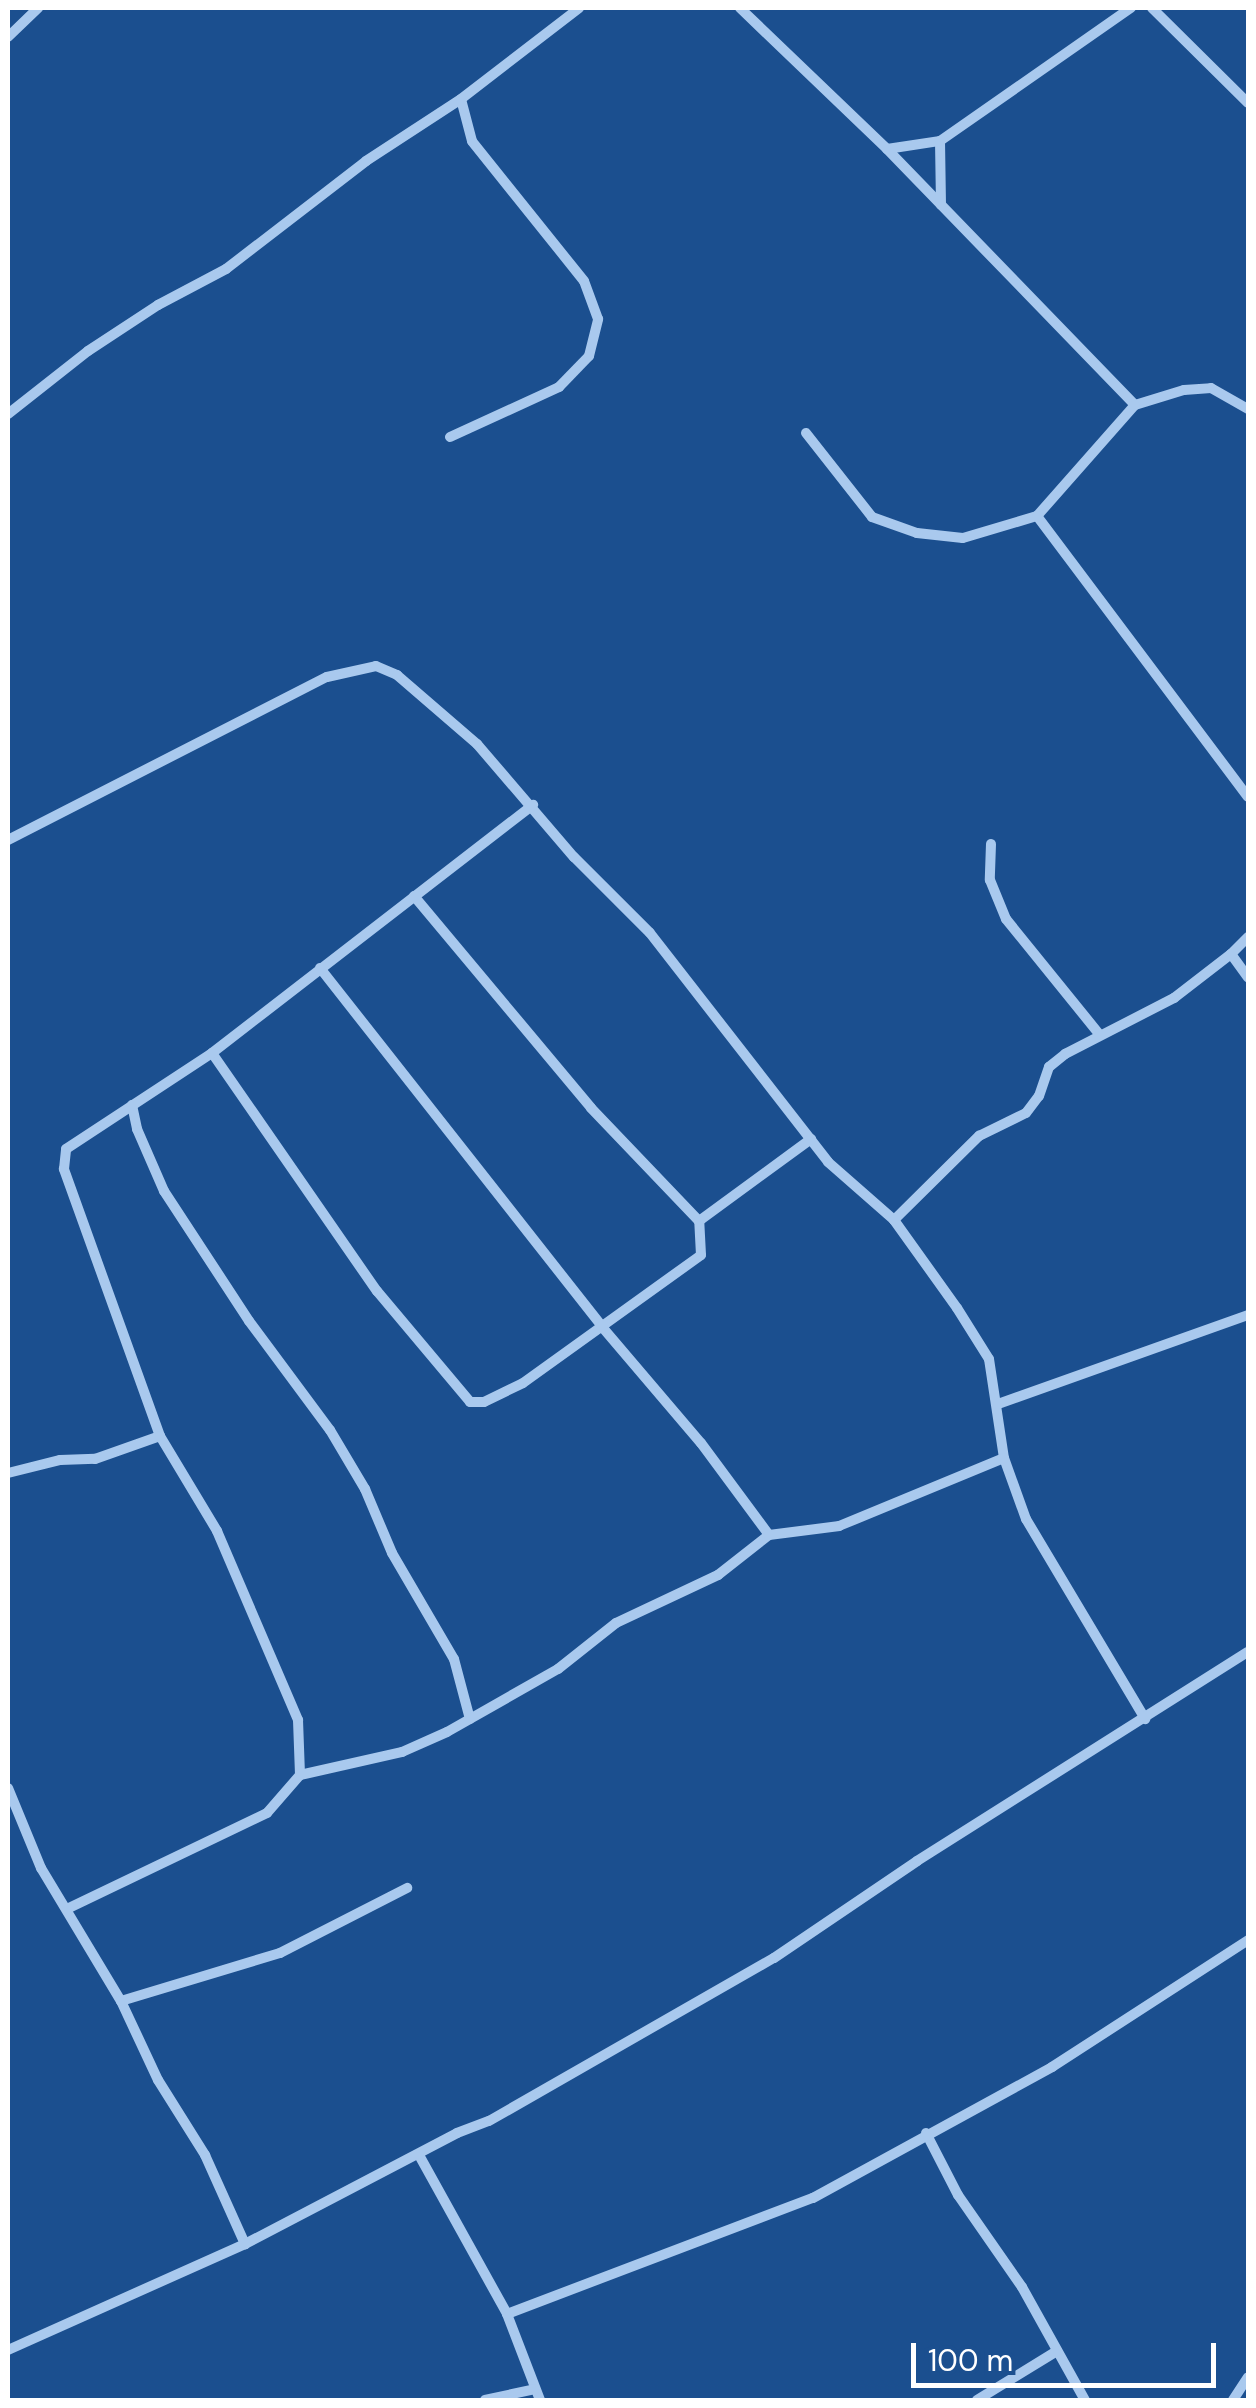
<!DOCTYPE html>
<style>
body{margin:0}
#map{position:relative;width:1256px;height:2408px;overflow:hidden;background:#1b4f8f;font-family:"DM Sans",sans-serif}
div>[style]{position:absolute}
.minor>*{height:10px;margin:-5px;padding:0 5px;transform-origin:5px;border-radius:5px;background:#a9c9ee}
span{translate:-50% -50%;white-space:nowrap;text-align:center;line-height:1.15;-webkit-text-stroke:9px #1b4f8f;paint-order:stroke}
.frame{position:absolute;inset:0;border:10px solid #fff;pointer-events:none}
.scale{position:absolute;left:911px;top:2343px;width:305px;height:45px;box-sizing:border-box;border:5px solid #fff;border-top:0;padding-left:12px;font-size:30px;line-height:35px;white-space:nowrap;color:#fff;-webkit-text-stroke:8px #1b4f8f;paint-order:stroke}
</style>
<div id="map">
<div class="minor">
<i style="left:740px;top:8px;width:204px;rotate:43.8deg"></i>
<i style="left:887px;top:149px;width:356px;rotate:45.9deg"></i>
<i style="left:1135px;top:405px;width:51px;rotate:-17deg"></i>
<i style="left:1184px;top:390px;width:27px;rotate:-4deg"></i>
<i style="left:1211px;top:388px;width:43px;rotate:29.6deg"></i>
<i style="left:1152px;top:8px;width:135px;rotate:44.7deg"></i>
<i style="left:8px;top:37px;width:42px;rotate:-44deg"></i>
<i style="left:940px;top:141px;width:64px;rotate:89.1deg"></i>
<i style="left:887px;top:149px;width:54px;rotate:-8.6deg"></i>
<i style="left:940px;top:141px;width:233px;rotate:-34.9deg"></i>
<i style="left:8px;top:414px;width:102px;rotate:-38.2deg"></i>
<i style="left:88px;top:351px;width:84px;rotate:-33.3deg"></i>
<i style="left:158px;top:305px;width:77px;rotate:-27.9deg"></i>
<i style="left:226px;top:269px;width:177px;rotate:-37.6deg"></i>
<i style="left:366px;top:161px;width:113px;rotate:-33.1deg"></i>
<i style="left:461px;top:99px;width:149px;rotate:-37.6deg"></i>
<i style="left:806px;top:433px;width:107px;rotate:51.8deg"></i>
<i style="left:872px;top:517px;width:48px;rotate:19.6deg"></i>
<i style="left:917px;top:533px;width:46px;rotate:6.2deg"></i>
<i style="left:963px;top:538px;width:77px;rotate:-16.6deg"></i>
<i style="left:1037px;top:516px;width:148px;rotate:-48.6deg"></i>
<i style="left:450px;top:437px;width:120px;rotate:-24.6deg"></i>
<i style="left:559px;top:387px;width:43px;rotate:-45.9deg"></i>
<i style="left:589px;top:356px;width:38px;rotate:-76deg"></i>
<i style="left:598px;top:319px;width:40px;rotate:-110.2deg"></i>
<i style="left:584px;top:281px;width:179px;rotate:-128.7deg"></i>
<i style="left:472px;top:141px;width:43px;rotate:-104.7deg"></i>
<i style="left:1037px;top:516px;width:351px;rotate:53.1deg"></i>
<i style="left:8px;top:840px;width:358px;rotate:-27.1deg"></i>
<i style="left:327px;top:677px;width:50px;rotate:-12.7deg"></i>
<i style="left:376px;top:666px;width:23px;rotate:23deg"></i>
<i style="left:397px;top:675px;width:106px;rotate:40.8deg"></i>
<i style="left:477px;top:744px;width:149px;rotate:49.4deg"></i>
<i style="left:574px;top:857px;width:107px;rotate:45deg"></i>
<i style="left:650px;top:933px;width:290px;rotate:52.1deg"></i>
<i style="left:828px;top:1162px;width:88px;rotate:41.3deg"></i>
<i style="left:894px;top:1220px;width:108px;rotate:54.4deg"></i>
<i style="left:957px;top:1308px;width:60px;rotate:57.9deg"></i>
<i style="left:989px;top:1359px;width:100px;rotate:81.4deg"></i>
<i style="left:1004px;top:1458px;width:65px;rotate:70.2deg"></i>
<i style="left:1026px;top:1519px;width:233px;rotate:59.2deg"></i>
<i style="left:991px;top:844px;width:36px;rotate:92deg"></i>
<i style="left:990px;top:880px;width:42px;rotate:67.7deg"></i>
<i style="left:1006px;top:919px;width:149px;rotate:51deg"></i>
<i style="left:414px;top:896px;width:276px;rotate:50.1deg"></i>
<i style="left:591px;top:1108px;width:156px;rotate:46.3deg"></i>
<i style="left:699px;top:1221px;width:139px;rotate:-36.2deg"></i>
<i style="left:1248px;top:937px;width:24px;rotate:135deg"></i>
<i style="left:1231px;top:954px;width:29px;rotate:54deg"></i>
<i style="left:320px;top:968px;width:458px;rotate:51.8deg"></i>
<i style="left:603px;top:1328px;width:151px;rotate:49.6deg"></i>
<i style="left:701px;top:1443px;width:114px;rotate:53.5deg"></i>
<i style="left:212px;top:1053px;width:290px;rotate:55.3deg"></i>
<i style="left:377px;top:1291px;width:145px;rotate:50deg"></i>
<i style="left:470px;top:1402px;width:14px"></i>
<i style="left:484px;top:1402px;width:43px;rotate:-26deg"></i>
<i style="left:523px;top:1383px;width:219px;rotate:-35.7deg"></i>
<i style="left:701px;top:1255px;width:34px;rotate:-93deg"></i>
<i style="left:132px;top:1105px;width:25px;rotate:78deg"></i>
<i style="left:137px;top:1129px;width:68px;rotate:66.5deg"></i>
<i style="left:164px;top:1191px;width:155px;rotate:56.8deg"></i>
<i style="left:249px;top:1321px;width:136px;rotate:53.4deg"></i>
<i style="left:330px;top:1430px;width:69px;rotate:59.3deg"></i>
<i style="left:365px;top:1489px;width:69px;rotate:67.1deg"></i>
<i style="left:392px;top:1553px;width:123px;rotate:59.7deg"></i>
<i style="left:454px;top:1659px;width:62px;rotate:75.1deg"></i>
<i style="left:894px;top:1220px;width:120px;rotate:-44.7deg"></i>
<i style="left:979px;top:1136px;width:52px;rotate:-26.1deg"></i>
<i style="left:1026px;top:1113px;width:21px;rotate:-53deg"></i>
<i style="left:1039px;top:1096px;width:31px;rotate:-71deg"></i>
<i style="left:1049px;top:1067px;width:21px;rotate:-39deg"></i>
<i style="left:1065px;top:1054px;width:123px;rotate:-27.2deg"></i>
<i style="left:1174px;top:998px;width:72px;rotate:-37.7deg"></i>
<i style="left:998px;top:1404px;width:265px;rotate:-19.6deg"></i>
<i style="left:160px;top:1436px;width:284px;rotate:-109.8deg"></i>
<i style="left:64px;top:1169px;width:20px;rotate:-84deg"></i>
<i style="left:66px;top:1149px;width:175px;rotate:-33.3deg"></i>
<i style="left:212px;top:1053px;width:406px;rotate:-37.7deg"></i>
<i style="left:8px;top:1473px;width:54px;rotate:-14deg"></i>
<i style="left:60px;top:1460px;width:35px;rotate:-2deg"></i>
<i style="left:95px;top:1459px;width:69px;rotate:-19.5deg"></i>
<i style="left:160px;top:1436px;width:111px;rotate:59deg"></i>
<i style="left:217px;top:1531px;width:206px;rotate:66.8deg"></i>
<i style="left:298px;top:1720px;width:55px;rotate:87.9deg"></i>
<i style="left:300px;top:1775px;width:50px;rotate:131deg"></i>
<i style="left:267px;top:1813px;width:222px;rotate:154.4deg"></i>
<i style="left:300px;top:1775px;width:105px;rotate:-12.7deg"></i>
<i style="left:402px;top:1752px;width:49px;rotate:-24deg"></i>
<i style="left:447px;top:1732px;width:128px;rotate:-29.6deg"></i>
<i style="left:558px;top:1669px;width:74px;rotate:-38.4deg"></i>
<i style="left:616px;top:1623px;width:113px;rotate:-25.2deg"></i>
<i style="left:718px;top:1575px;width:65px;rotate:-38.1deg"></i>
<i style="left:769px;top:1535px;width:71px;rotate:-7.3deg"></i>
<i style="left:839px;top:1526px;width:178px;rotate:-22.4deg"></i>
<i style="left:8px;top:1788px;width:87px;rotate:67.6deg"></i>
<i style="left:41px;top:1868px;width:155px;rotate:59deg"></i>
<i style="left:121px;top:2001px;width:87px;rotate:64.9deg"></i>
<i style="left:158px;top:2080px;width:89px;rotate:57.9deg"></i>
<i style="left:205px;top:2155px;width:98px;rotate:65.8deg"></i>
<i style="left:121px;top:2001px;width:166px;rotate:-16.8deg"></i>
<i style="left:280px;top:1953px;width:143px;rotate:-27.1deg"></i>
<i style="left:926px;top:2133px;width:70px;rotate:62.7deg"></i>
<i style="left:958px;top:2195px;width:112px;rotate:55.2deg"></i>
<i style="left:1022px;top:2287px;width:129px;rotate:60.9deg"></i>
<i style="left:419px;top:2155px;width:182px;rotate:61deg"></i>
<i style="left:507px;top:2314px;width:92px;rotate:69deg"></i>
<i style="left:507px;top:2314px;width:327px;rotate:-20.8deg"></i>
<i style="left:813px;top:2198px;width:273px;rotate:-28.7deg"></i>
<i style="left:1052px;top:2067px;width:234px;rotate:-32.9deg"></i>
<i style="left:8px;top:2350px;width:260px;rotate:-24.1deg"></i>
<i style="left:245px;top:2244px;width:239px;rotate:-27.6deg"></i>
<i style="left:457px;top:2133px;width:34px;rotate:-21deg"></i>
<i style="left:489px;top:2121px;width:328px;rotate:-29.8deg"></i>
<i style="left:774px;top:1958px;width:173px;rotate:-34.1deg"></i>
<i style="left:917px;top:1861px;width:391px;rotate:-32.3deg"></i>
<i style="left:485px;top:2400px;width:51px;rotate:-12.4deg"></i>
<i style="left:977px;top:2400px;width:94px;rotate:-31.5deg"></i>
<i style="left:1233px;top:2400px;width:27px;rotate:-57deg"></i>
</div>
<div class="frame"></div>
<div class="scale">100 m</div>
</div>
